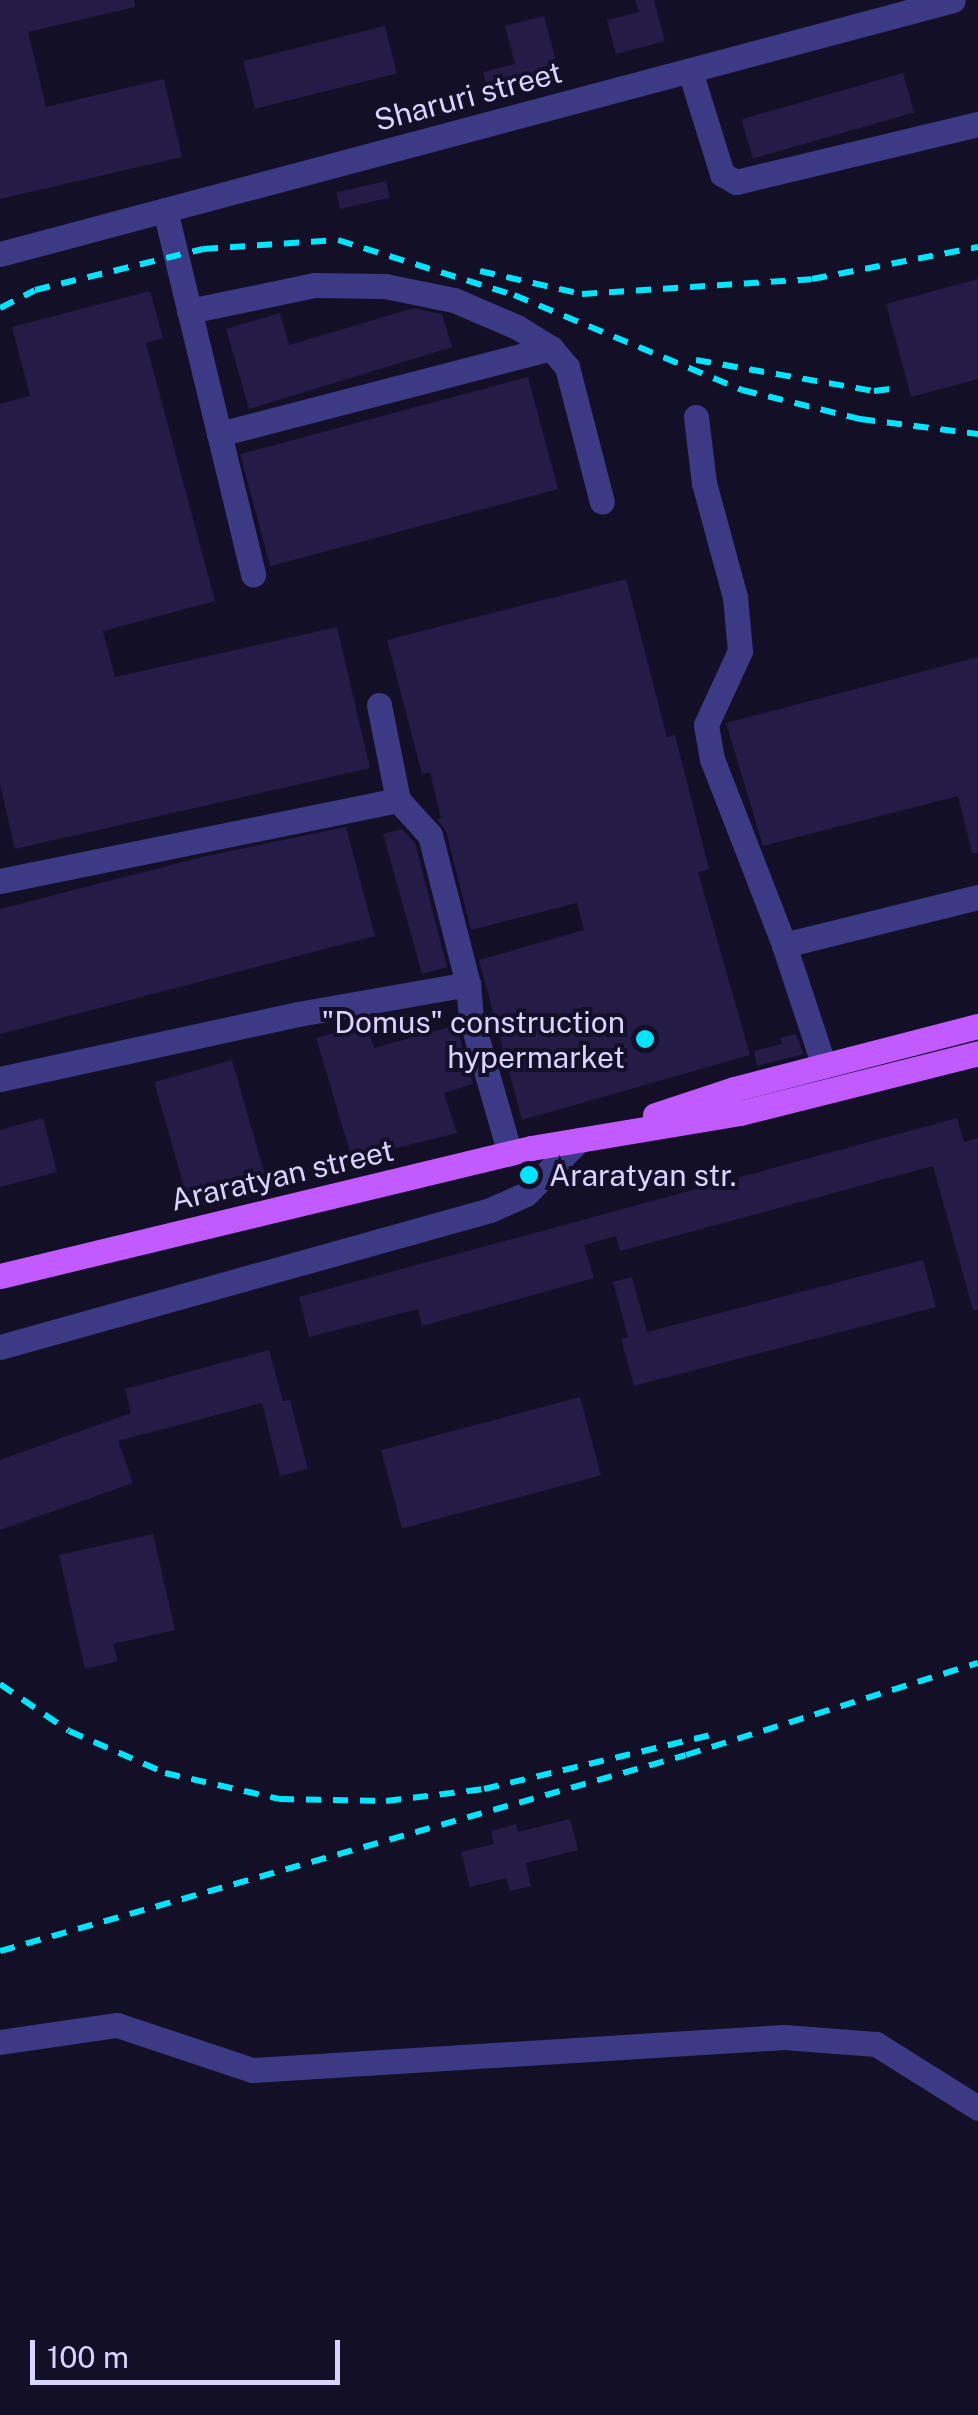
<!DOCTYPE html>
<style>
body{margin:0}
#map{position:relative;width:978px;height:2415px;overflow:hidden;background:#130f26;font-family:"Public Sans",sans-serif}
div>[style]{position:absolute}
.building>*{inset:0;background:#241b47;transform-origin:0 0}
.minor>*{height:25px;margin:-12.5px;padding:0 12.5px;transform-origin:12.5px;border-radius:12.5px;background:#3d3a85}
.major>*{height:25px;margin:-12.5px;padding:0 12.5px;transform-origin:12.5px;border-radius:12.5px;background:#c25bff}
.rail>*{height:6px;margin-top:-3px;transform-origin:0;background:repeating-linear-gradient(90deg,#00e5ff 0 15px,transparent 0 27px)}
.dots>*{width:28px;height:28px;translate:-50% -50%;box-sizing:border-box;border:5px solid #130f26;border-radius:50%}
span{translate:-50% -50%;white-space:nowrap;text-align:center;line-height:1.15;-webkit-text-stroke:8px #130f26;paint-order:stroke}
.street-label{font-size:30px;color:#d9d4ff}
.poi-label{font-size:30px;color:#d9d4ff}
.right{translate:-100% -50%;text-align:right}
.left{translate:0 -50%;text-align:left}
.scale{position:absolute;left:30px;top:2340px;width:310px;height:45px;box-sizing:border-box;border:5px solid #d9d4ff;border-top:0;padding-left:12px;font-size:30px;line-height:35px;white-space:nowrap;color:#d9d4ff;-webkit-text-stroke:8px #130f26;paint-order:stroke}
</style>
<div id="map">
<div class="building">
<i style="clip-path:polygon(0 0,134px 0,135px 7px,28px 32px,46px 107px,164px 79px,182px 157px,0 199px)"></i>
<i style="clip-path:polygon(635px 0,654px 0,665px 41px,616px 54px,607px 20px,639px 12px)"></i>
<i style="clip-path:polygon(544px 16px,559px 73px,488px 91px,483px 72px,515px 64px,505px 26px)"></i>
<i style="left:385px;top:26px;width:49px;height:146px;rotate:76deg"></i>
<i style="left:903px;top:73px;width:41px;height:168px;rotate:74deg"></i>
<i style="left:386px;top:181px;width:17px;height:51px;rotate:77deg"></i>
<i style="clip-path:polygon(978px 279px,978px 379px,911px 397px,886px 304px)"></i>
<i style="clip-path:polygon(150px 291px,163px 338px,146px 343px,215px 601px,103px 631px,115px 677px,337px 627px,370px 768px,15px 849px,0 785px,0 404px,30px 396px,12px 327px)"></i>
<i style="clip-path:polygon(414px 308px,442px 314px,452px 347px,249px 409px,226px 329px,280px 313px,289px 345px)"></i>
<i style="left:528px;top:377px;width:116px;height:298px;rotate:75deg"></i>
<i style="clip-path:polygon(626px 579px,667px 737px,675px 735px,709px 869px,698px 872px,750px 1055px,522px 1120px,479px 960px,584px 930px,577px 903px,471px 930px,446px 831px,437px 819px,441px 818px,430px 772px,422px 774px,387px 640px)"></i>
<i style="clip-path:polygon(978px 657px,978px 853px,972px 853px,958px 796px,763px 846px,726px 723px)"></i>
<i style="clip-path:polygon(346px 827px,375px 936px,0 1034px,0 909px,206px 856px)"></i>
<i style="clip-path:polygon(402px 829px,415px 843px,447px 967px,422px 974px,383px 834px)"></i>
<i style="clip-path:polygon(366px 1024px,374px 1048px,456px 1025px,473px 1084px,444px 1093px,457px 1133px,352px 1159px,316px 1038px)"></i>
<i style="clip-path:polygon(796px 1034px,803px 1054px,757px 1066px,754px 1051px,782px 1044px,780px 1038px)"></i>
<i style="left:232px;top:1060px;width:133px;height:81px;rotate:74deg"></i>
<i style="clip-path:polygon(43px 1118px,57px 1172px,0 1187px,0 1130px)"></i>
<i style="clip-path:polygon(957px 1118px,964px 1142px,978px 1138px,978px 1310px,973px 1310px,933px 1166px,620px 1251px,616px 1236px,584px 1245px,594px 1278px,422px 1326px,418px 1309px,309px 1337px,299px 1297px)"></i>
<i style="clip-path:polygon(923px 1260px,936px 1307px,634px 1386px,621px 1339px,628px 1337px,613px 1282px,632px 1277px,647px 1332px)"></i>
<i style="clip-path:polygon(269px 1350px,283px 1401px,290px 1400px,308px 1469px,280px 1476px,262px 1403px,118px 1441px,133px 1483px,0 1530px,0 1460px,131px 1413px,125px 1389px)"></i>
<i style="left:580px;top:1397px;width:81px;height:206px;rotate:75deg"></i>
<i style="clip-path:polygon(153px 1534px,175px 1630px,113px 1644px,118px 1661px,85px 1669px,59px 1555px)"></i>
<i style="clip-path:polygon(570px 1819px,578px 1850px,526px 1863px,531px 1886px,510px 1891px,506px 1878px,470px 1887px,461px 1852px,494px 1844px,491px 1831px,516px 1824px,518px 1832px)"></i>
</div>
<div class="minor">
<i style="left:690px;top:71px;width:108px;rotate:72.7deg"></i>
<i style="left:722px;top:174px;width:16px;rotate:30deg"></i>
<i style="left:736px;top:182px;width:249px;rotate:-13.5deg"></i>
<i style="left:165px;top:210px;width:375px;rotate:76.4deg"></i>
<i style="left:0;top:254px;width:986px;rotate:-14.92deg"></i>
<i style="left:189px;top:311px;width:128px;rotate:-11.7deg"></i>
<i style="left:314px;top:285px;width:71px;rotate:0.8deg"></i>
<i style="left:385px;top:286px;width:70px;rotate:11.5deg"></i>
<i style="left:454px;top:300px;width:69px;rotate:23.2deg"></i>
<i style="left:517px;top:327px;width:40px;rotate:32deg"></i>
<i style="left:551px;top:348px;width:25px;rotate:50deg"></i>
<i style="left:567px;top:367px;width:139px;rotate:75.5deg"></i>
<i style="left:696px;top:417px;width:66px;rotate:83.1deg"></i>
<i style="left:704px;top:483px;width:118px;rotate:74.8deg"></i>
<i style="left:735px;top:597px;width:54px;rotate:84.7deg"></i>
<i style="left:740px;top:651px;width:81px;rotate:114.7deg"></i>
<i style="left:706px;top:725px;width:35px;rotate:80deg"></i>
<i style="left:712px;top:759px;width:199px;rotate:68.8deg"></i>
<i style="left:784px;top:945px;width:127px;rotate:71.7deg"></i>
<i style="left:219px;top:434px;width:343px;rotate:-14.5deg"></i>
<i style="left:379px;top:705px;width:97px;rotate:78.7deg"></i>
<i style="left:398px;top:800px;width:47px;rotate:47.6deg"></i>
<i style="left:430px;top:835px;width:154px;rotate:75.7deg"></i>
<i style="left:0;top:881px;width:406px;rotate:-11.5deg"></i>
<i style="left:784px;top:945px;width:200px;rotate:-13.9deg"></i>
<i style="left:0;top:1079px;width:305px;rotate:-12.3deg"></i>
<i style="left:298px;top:1014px;width:173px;rotate:-10deg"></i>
<i style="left:468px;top:984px;width:34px;rotate:85deg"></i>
<i style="left:471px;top:1018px;width:141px;rotate:74deg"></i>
<i style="left:0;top:1347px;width:509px;rotate:-15.62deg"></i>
<i style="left:490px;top:1210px;width:39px;rotate:-24deg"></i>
<i style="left:526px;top:1194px;width:76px;rotate:-45.5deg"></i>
<i style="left:0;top:2042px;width:118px;rotate:-8.3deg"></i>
<i style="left:117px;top:2025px;width:142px;rotate:18.4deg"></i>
<i style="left:252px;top:2070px;width:533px;rotate:-3.55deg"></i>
<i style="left:784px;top:2037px;width:92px;rotate:4.4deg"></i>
<i style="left:876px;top:2044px;width:120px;rotate:32.1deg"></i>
</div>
<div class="major">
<i style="left:655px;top:1115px;width:83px;rotate:-18.2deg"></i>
<i style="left:734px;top:1089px;width:252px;rotate:-14.5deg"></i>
<i style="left:0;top:1276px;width:546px;rotate:-13.55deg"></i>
<i style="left:531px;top:1148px;width:212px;rotate:-9.5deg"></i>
<i style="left:740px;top:1113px;width:245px;rotate:-14.1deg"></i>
</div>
<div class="rail">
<i style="left:480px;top:271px;width:105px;rotate:12.7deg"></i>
<i style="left:582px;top:294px;width:230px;rotate:-3.7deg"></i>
<i style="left:812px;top:279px;width:169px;rotate:-10.9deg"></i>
<i style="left:0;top:308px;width:39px;rotate:-27deg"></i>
<i style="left:35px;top:290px;width:173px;rotate:-13.7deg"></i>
<i style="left:203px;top:249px;width:135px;rotate:-3.8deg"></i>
<i style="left:338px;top:240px;width:184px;rotate:17.4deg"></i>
<i style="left:514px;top:295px;width:247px;rotate:22.6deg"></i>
<i style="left:742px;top:390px;width:122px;rotate:13.8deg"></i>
<i style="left:860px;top:419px;width:119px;rotate:7.2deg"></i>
<i style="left:696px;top:360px;width:181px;rotate:9.9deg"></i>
<i style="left:874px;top:391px;width:26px;rotate:-7deg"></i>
<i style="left:0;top:1684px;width:83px;rotate:34.3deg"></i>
<i style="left:69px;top:1731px;width:105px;rotate:23.6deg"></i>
<i style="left:165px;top:1773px;width:117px;rotate:12.8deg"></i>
<i style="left:279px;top:1799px;width:107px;rotate:1.1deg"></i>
<i style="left:386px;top:1801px;width:99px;rotate:-7deg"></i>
<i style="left:484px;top:1789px;width:233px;rotate:-13.4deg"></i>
<i style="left:0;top:1951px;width:713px;rotate:-15.95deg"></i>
<i style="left:686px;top:1755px;width:306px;rotate:-17.5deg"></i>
</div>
<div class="dots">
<i style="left:645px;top:1039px;background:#00e5ff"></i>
<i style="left:529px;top:1175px;background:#00e5ff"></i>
</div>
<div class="street-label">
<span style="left:468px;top:96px;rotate:-15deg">Sharuri street</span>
<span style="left:282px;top:1175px;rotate:-13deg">Araratyan street</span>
</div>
<div class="poi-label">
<span class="right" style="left:625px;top:1039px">"Domus" construction<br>hypermarket</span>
<span class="left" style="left:549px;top:1175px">Araratyan str.</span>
</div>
<div class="scale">100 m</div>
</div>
